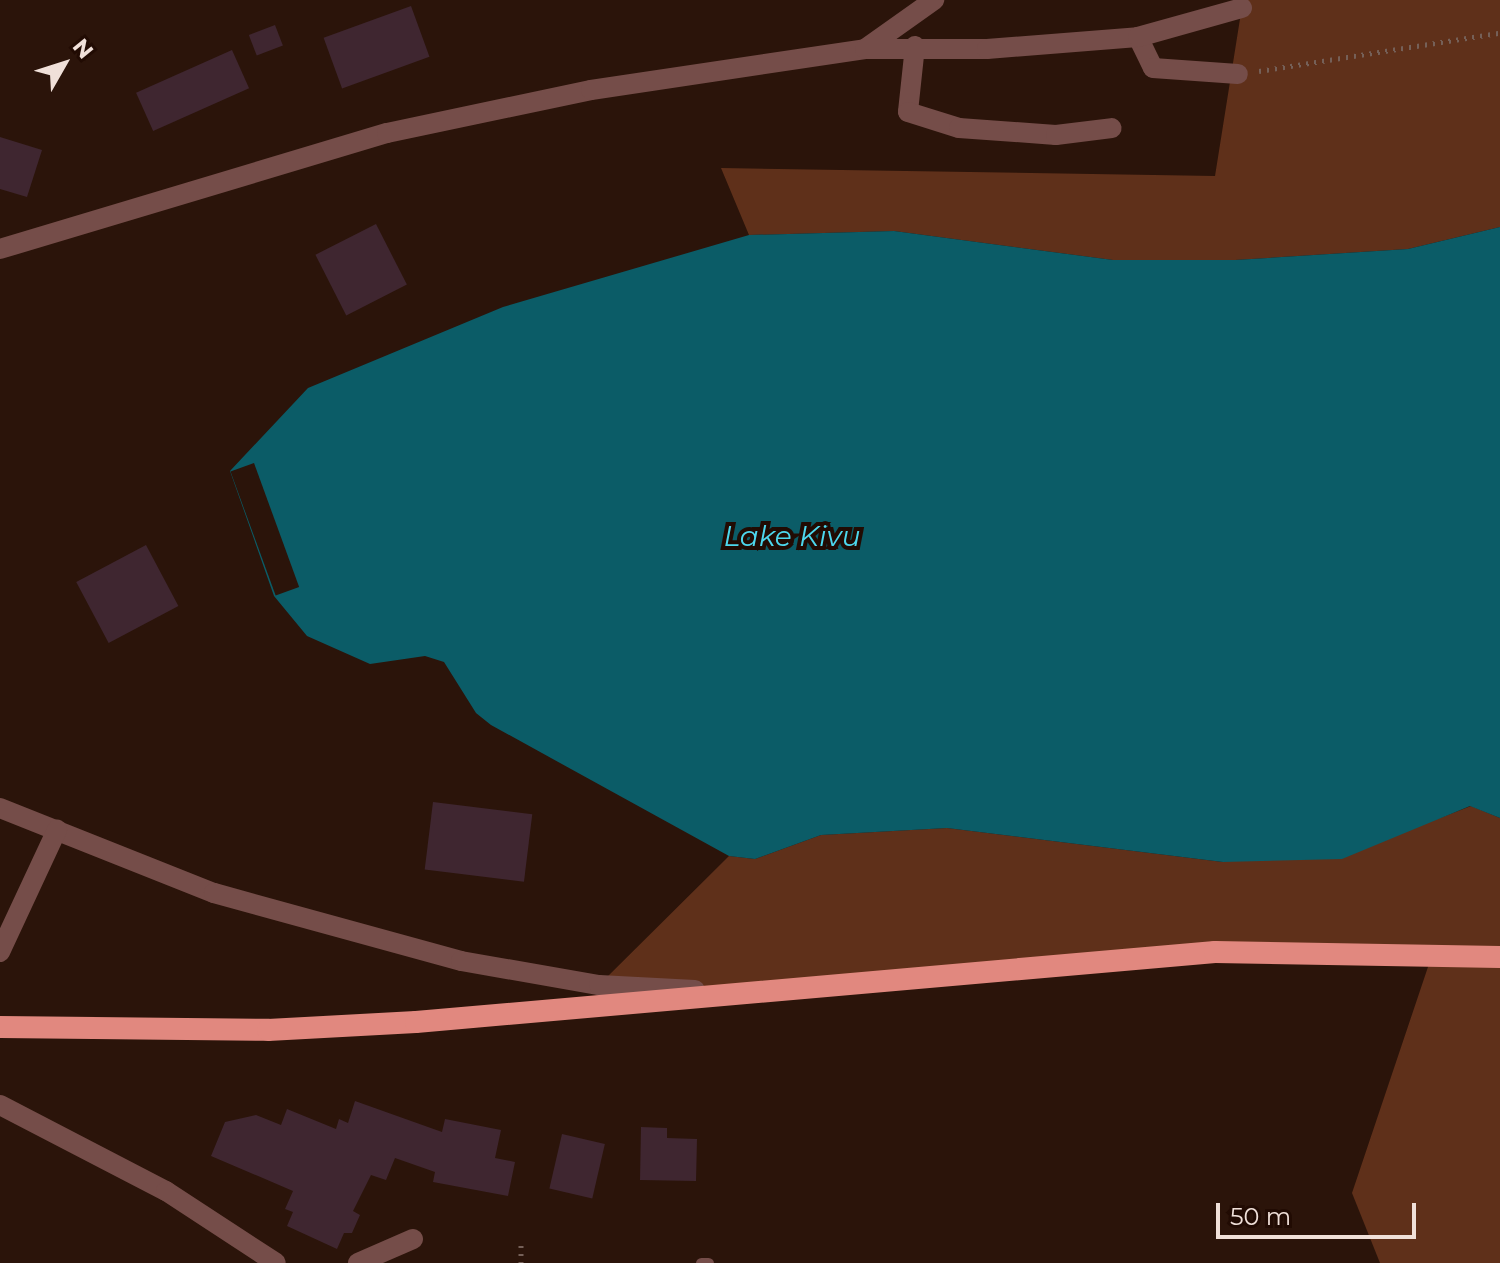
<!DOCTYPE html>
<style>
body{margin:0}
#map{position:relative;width:1500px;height:1263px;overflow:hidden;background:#2b140a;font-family:Montserrat,sans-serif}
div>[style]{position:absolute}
.green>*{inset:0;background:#5f301a}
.water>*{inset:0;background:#0b5c67}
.pier>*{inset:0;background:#2b140a;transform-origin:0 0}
.building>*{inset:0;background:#3f2630;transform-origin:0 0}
.path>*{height:5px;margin-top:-2.5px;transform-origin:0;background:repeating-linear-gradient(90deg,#756058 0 2px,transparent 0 8px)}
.service>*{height:11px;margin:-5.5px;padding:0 5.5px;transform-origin:5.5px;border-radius:5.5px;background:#754d49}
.minor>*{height:20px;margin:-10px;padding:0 10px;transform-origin:10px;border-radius:10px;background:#754d49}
.trunk>*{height:22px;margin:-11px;padding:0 11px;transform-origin:11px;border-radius:11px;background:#e1887f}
span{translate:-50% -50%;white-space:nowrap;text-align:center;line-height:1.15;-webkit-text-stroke:8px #210b03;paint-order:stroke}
.water-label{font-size:28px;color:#4dd7ed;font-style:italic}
.north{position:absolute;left:24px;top:24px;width:80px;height:80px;-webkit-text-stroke:6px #210b03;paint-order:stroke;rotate:51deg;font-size:22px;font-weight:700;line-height:32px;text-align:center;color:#f0e0d9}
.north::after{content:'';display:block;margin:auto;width:28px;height:36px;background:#f0e0d9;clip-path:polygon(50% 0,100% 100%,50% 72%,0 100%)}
.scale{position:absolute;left:1216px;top:1203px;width:200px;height:36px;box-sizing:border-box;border:4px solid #f0e0d9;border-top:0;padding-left:10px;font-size:24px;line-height:28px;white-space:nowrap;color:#f0e0d9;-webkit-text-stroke:6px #210b03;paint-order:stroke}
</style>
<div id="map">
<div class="green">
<i style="clip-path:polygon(1243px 0,1500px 0,1500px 227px,1408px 249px,1235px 260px,1113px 260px,894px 231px,749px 235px,721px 168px,1215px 176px)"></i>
<i style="clip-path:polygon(1471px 806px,1500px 818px,1500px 1263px,1380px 1263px,1352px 1193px,1432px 955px,1346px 951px,735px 992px,599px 985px,729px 856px,755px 859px,821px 835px,947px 828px,1223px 862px,1440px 818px)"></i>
</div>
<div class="water">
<i style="clip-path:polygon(1500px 227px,1500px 818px,1470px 806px,1342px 859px,1223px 862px,947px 828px,821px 835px,755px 859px,729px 856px,491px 725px,476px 713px,444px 662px,425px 656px,370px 664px,307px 636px,274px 596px,230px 471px,308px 388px,503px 307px,749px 235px,894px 231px,1113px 260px,1235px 260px,1408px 249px)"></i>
</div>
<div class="pier">
<i style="left:254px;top:463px;width:132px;height:25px;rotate:70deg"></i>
</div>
<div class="building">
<i style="left:411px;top:6px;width:54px;height:93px;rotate:70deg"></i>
<i style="left:275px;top:25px;width:22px;height:28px;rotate:69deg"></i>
<i style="left:232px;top:50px;width:42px;height:105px;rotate:66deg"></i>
<i style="clip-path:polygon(0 137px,42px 150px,27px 197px,0 189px)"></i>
<i style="left:376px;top:224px;width:68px;height:68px;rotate:63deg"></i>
<i style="left:146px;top:545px;width:69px;height:79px;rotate:62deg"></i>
<i style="left:433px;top:802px;width:100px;height:68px;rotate:7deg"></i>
<i style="clip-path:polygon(355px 1101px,442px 1132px,445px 1119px,501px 1130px,495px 1158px,515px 1162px,508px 1196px,433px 1182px,435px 1172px,395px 1158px,386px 1180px,371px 1175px,353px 1211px,360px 1215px,352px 1233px,344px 1233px,337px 1249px,287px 1226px,293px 1212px,285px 1209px,293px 1191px,211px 1156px,225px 1122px,256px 1115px,281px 1125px,287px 1109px,336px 1129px,339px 1119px,348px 1123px)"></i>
<i style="clip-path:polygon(641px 1127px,667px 1128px,667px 1138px,697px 1139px,696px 1181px,640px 1180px)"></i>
<i style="left:562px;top:1134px;width:44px;height:56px;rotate:13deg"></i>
</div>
<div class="path">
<i style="left:1259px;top:71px;width:244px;rotate:-9deg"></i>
<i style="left:521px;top:1263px;width:21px;rotate:-90deg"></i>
</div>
<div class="service">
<i style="left:701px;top:1263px;width:7px"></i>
</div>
<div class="minor">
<i style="left:1138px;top:37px;width:34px;rotate:64deg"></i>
<i style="left:1153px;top:68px;width:85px;rotate:4deg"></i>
<i style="left:915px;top:46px;width:66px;rotate:96.1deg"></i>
<i style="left:908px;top:112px;width:53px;rotate:17.4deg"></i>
<i style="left:959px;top:128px;width:97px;rotate:4.1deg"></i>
<i style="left:1056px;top:135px;width:56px;rotate:-7.1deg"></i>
<i style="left:865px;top:49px;width:85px;rotate:-35.4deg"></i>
<i style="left:0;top:249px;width:404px;rotate:-16.7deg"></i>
<i style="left:387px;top:133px;width:208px;rotate:-11.9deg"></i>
<i style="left:591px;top:90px;width:277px;rotate:-8.5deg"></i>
<i style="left:865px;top:49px;width:122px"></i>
<i style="left:987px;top:49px;width:151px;rotate:-4.5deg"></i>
<i style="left:1138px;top:37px;width:108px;rotate:-15.6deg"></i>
<i style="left:0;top:808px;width:230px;rotate:21.7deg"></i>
<i style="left:214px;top:893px;width:256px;rotate:15.4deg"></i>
<i style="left:461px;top:961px;width:140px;rotate:9.9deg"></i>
<i style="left:599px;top:985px;width:96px;rotate:3deg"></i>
<i style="left:0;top:952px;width:135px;rotate:-65deg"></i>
<i style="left:0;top:1105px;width:187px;rotate:27.4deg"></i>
<i style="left:166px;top:1191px;width:131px;rotate:33.2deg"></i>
<i style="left:358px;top:1263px;width:60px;rotate:-23.6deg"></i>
</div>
<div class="trunk">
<i style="left:0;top:1027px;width:268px;rotate:0.6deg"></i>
<i style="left:268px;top:1030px;width:148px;rotate:-3.1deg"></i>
<i style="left:416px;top:1022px;width:802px;rotate:-5.01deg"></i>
<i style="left:1215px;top:952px;width:285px;rotate:1deg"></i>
</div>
<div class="water-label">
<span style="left:792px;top:536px">Lake Kivu</span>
</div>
<div class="north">N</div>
<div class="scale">50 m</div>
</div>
